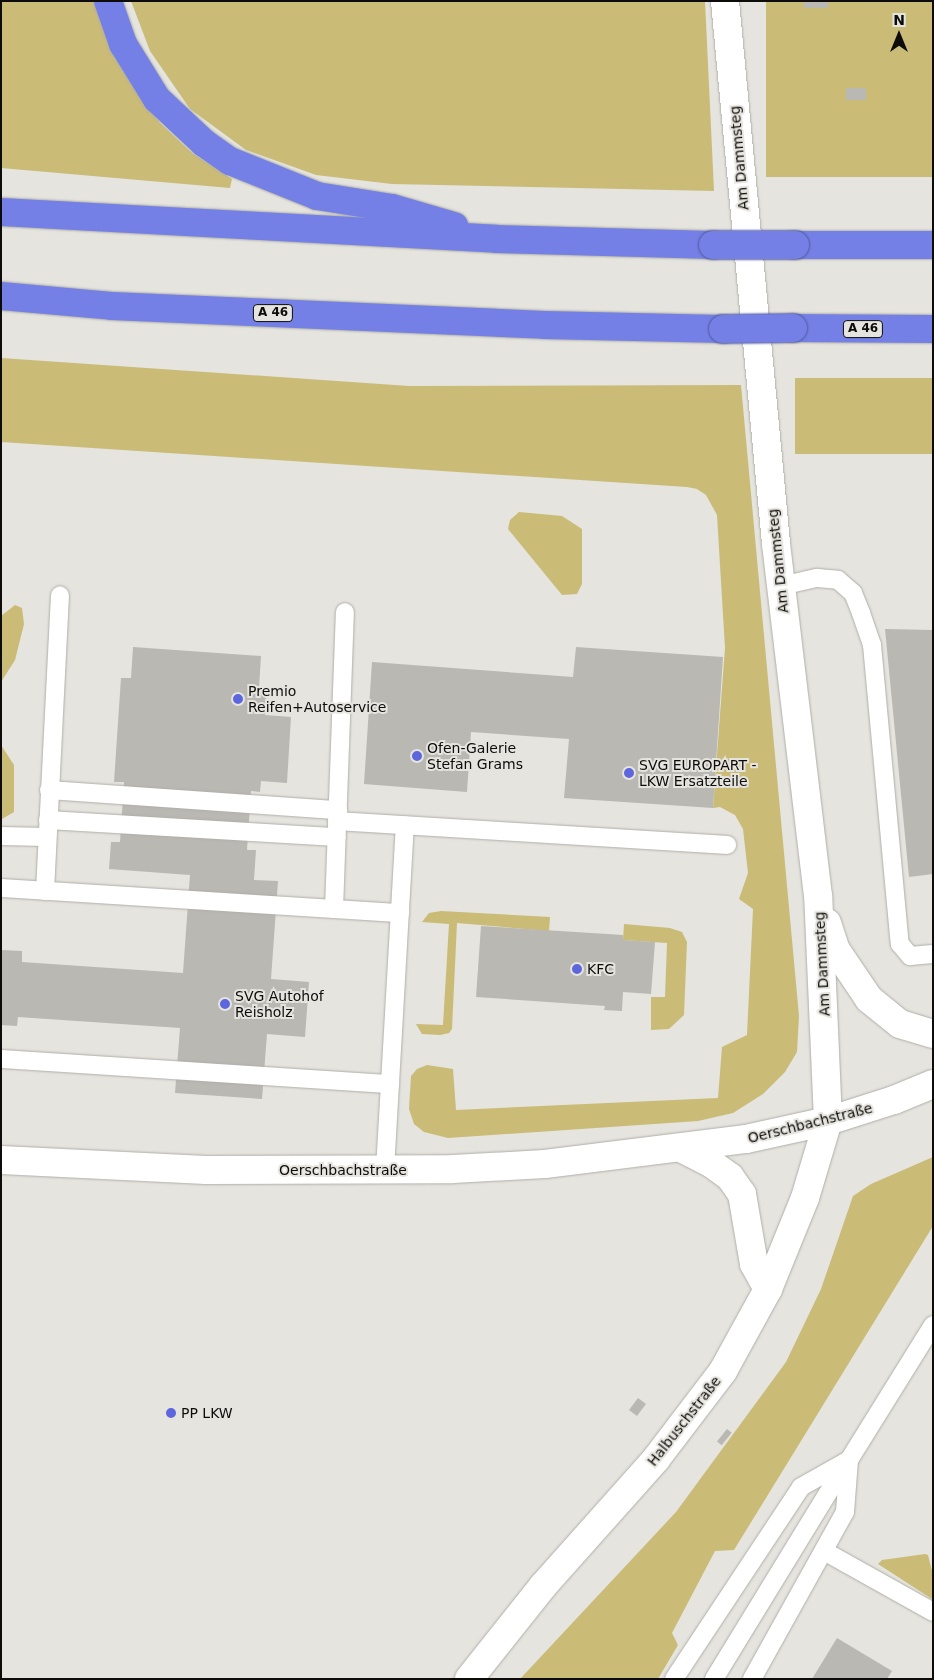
<!DOCTYPE html>
<meta charset="utf-8">
<style>
body{margin:0}
#map{position:relative;width:934px;height:1680px;overflow:hidden;background:#e5e4de;font-family:"DejaVu Sans",sans-serif}
div>[style]{position:absolute}
.green>*{inset:0;background:#cabb77;transform-origin:0 0}
.building>*{inset:0;background:#b9b8b2;transform-origin:0 0}
.roads{filter:drop-shadow(0 0 1px #afaea8) drop-shadow(0 0 1px #afaea8)}
.lane>*{height:18px;margin:-9px;padding:0 9px;transform-origin:9px;border-radius:9px;background:#fff}
.secondary>*{height:28px;margin:-14px;padding:0 14px;transform-origin:14px;border-radius:14px;background:#fff}
.highway>*{height:28px;margin:-14px;padding:0 14px;transform-origin:14px;border-radius:14px;background:#7480e6}
.bridges{filter:drop-shadow(0 0 1px #505799) drop-shadow(0 0 1px #505799)}
.highway-bridge>*{height:28px;margin:-14px;padding:0 14px;transform-origin:14px;border-radius:14px;background:#7480e6}
.dots>*{width:14px;height:14px;translate:-50% -50%;box-sizing:border-box;border:2px solid #e5e4de;border-radius:50%}
span{translate:-50% -50%;white-space:nowrap;text-align:center;line-height:1.15;-webkit-text-stroke:4px #e5e4de;paint-order:stroke}
.shield-label span{padding:1px 4px;background:#e5e4de;border:1px solid;border-radius:4px;-webkit-text-stroke-width:0}
.shield-label{font-size:12px;color:#0d0c0a;font-weight:700}
.street-label{font-size:14px;color:#0d0c0a}
.poi-label{font-size:14px;color:#0d0c0a}
.left{translate:0 -50%;text-align:left}
.frame{position:absolute;inset:0;border:2px solid #0d0c0a;pointer-events:none}
.north{position:absolute;left:874px;top:10px;width:50px;height:50px;-webkit-text-stroke:4px #e5e4de;paint-order:stroke;rotate:0deg;font-size:14px;font-weight:700;line-height:20px;text-align:center;color:#0d0c0a}
.north::after{content:'';display:block;margin:auto;width:18px;height:22px;background:#0d0c0a;clip-path:polygon(50% 0,100% 100%,50% 72%,0 100%)}
</style>
<div id="map">
<div class="green">
<i style="clip-path:polygon(1px 1px,98px 1px,107px 35px,132px 85px,160px 123px,192px 153px,232px 179px,230px 188px,1px 168px)"></i>
<i style="clip-path:polygon(131px 1px,705px 1px,714px 191px,392px 184px,316px 175px,246px 150px,190px 109px,150px 51px)"></i>
<i style="left:766px;top:1px;width:167px;height:176px"></i>
<i style="clip-path:polygon(1px 358px,409px 386px,741px 385px,799px 1016px,797px 1052px,785px 1072px,763px 1094px,733px 1113px,698px 1121px,448px 1138px,424px 1132px,414px 1124px,409px 1109px,411px 1076px,417px 1069px,427px 1065px,453px 1069px,456px 1110px,718px 1098px,722px 1047px,747px 1035px,753px 909px,739px 899px,748px 873px,743px 829px,735px 815px,720px 807px,713px 808px,725px 648px,717px 515px,706px 495px,697px 489px,687px 487px,1px 442px)"></i>
<i style="left:933px;top:378px;width:76px;height:138px;rotate:90deg"></i>
<i style="clip-path:polygon(519px 512px,562px 516px,582px 529px,582px 584px,577px 594px,562px 595px,508px 529px,510px 520px)"></i>
<i style="clip-path:polygon(15px 605px,22px 608px,24px 624px,15px 660px,1px 682px,1px 616px)"></i>
<i style="clip-path:polygon(1px 745px,14px 765px,14px 812px,2px 819px)"></i>
<i style="clip-path:polygon(441px 911px,550px 917px,549px 931px,457px 923px,452px 1029px,449px 1033px,440px 1035px,422px 1034px,416px 1024px,443px 1025px,449px 924px,422px 922px,429px 913px)"></i>
<i style="clip-path:polygon(624px 924px,670px 928px,682px 932px,687px 942px,684px 1015px,669px 1029px,651px 1030px,651px 997px,665px 997px,667px 943px,623px 940px)"></i>
<i style="clip-path:polygon(933px 1157px,933px 1226px,734px 1550px,715px 1551px,672px 1633px,678px 1645px,658px 1679px,520px 1679px,676px 1512px,786px 1362px,821px 1289px,853px 1196px,871px 1184px)"></i>
<i style="clip-path:polygon(925px 1554px,928px 1555px,933px 1575px,932px 1599px,878px 1564px,882px 1560px)"></i>
</div>
<div class="building">
<i style="left:804px;top:1px;width:24px;height:7px"></i>
<i style="left:846px;top:88px;width:20px;height:12px"></i>
<i style="clip-path:polygon(885px 629px,933px 630px,933px 874px,909px 877px)"></i>
<i style="clip-path:polygon(133px 647px,261px 656px,259px 688px,267px 688px,265px 715px,291px 717px,287px 783px,261px 781px,260px 792px,251px 791px,247px 850px,256px 850px,254px 880px,278px 881px,271px 979px,309px 982px,305px 1037px,267px 1034px,262px 1099px,175px 1093px,180px 1028px,18px 1017px,17px 1026px,1px 1025px,1px 950px,22px 951px,22px 962px,183px 973px,190px 875px,109px 869px,111px 842px,120px 842px,124px 782px,114px 782px,121px 678px,131px 678px)"></i>
<i style="clip-path:polygon(576px 647px,723px 657px,713px 808px,564px 798px,569px 739px,471px 732px,467px 792px,364px 784px,372px 662px,573px 677px)"></i>
<i style="clip-path:polygon(481px 926px,623px 935px,623px 940px,655px 942px,651px 994px,623px 992px,622px 1011px,604px 1010px,605px 1006px,476px 997px)"></i>
<i style="left:638px;top:1398px;width:10px;height:15px;rotate:37deg"></i>
<i style="left:727px;top:1429px;width:6px;height:16px;rotate:39deg"></i>
<i style="clip-path:polygon(837px 1638px,892px 1671px,887px 1679px,812px 1679px)"></i>
</div>
<div class="roads">
<div class="lane">
<i style="left:781px;top:586px;width:37px;rotate:-13deg"></i>
<i style="left:817px;top:578px;width:21px;rotate:5deg"></i>
<i style="left:838px;top:580px;width:20px;rotate:41deg"></i>
<i style="left:853px;top:593px;width:22px;rotate:68deg"></i>
<i style="left:861px;top:613px;width:34px;rotate:71deg"></i>
<i style="left:872px;top:645px;width:300px;rotate:84.7deg"></i>
<i style="left:900px;top:944px;width:16px;rotate:50deg"></i>
<i style="left:910px;top:956px;width:23px;rotate:-5deg"></i>
<i style="left:49px;top:790px;width:290px;rotate:4deg"></i>
<i style="left:48px;top:820px;width:289px;rotate:3.4deg"></i>
<i style="left:337px;top:821px;width:391px;rotate:3.5deg"></i>
<i style="left:1px;top:836px;width:46px;rotate:1.2deg"></i>
<i style="left:1px;top:888px;width:400px;rotate:3.6deg"></i>
<i style="left:45px;top:891px;width:296px;rotate:-87.1deg"></i>
<i style="left:334px;top:909px;width:297px;rotate:-87.9deg"></i>
<i style="left:1px;top:1059px;width:390px;rotate:3.7deg"></i>
<i style="left:385px;top:1170px;width:345px;rotate:-86.7deg"></i>
<i style="left:824px;top:1551px;width:125px;rotate:29.2deg"></i>
<i style="left:674px;top:1679px;width:230px;rotate:-56.5deg"></i>
<i style="left:801px;top:1487px;width:55px;rotate:-29.4deg"></i>
<i style="left:714px;top:1679px;width:255px;rotate:-58.5deg"></i>
<i style="left:752px;top:1679px;width:191px;rotate:-60.9deg"></i>
<i style="left:845px;top:1512px;width:52px;rotate:-85.6deg"></i>
<i style="left:849px;top:1460px;width:159px;rotate:-58.1deg"></i>
</div>
<div class="secondary">
<i style="left:827px;top:923px;width:28px;rotate:72deg"></i>
<i style="left:836px;top:950px;width:59px;rotate:56deg"></i>
<i style="left:869px;top:999px;width:40px;rotate:39deg"></i>
<i style="left:900px;top:1024px;width:34px;rotate:17deg"></i>
<i style="left:683px;top:1149px;width:33px;rotate:27deg"></i>
<i style="left:712px;top:1164px;width:22px;rotate:36deg"></i>
<i style="left:730px;top:1177px;width:21px;rotate:55deg"></i>
<i style="left:742px;top:1194px;width:71px;rotate:80.3deg"></i>
<i style="left:754px;top:1264px;width:29px;rotate:61deg"></i>
<i style="left:1px;top:1160px;width:205px;rotate:2.8deg"></i>
<i style="left:206px;top:1170px;width:247px;rotate:-0.2deg"></i>
<i style="left:453px;top:1169px;width:92px;rotate:-3.1deg"></i>
<i style="left:545px;top:1164px;width:203px;rotate:-7.1deg"></i>
<i style="left:746px;top:1139px;width:84px;rotate:-12.4deg"></i>
<i style="left:828px;top:1121px;width:69px;rotate:-17.7deg"></i>
<i style="left:894px;top:1100px;width:42px;rotate:-22.3deg"></i>
<i style="left:469px;top:1679px;width:119px;rotate:-51.5deg"></i>
<i style="left:543px;top:1586px;width:170px;rotate:-48.3deg"></i>
<i style="left:656px;top:1459px;width:111px;rotate:-52.7deg"></i>
<i style="left:723px;top:1371px;width:94px;rotate:-61.2deg"></i>
<i style="left:768px;top:1289px;width:98px;rotate:-67.9deg"></i>
<i style="left:805px;top:1198px;width:80px;rotate:-73.4deg"></i>
<i style="left:828px;top:1121px;width:225px;rotate:-92.5deg"></i>
<i style="left:818px;top:896px;width:355px;rotate:-96.8deg"></i>
<i style="left:776px;top:543px;width:544px;rotate:-95.38deg"></i>
</div>
<div class="highway">
<i style="left:108px;top:1px;width:46px;rotate:70.8deg"></i>
<i style="left:123px;top:44px;width:65px;rotate:58.3deg"></i>
<i style="left:157px;top:99px;width:64px;rotate:43.1deg"></i>
<i style="left:204px;top:143px;width:32px;rotate:35deg"></i>
<i style="left:230px;top:161px;width:94px;rotate:21.9deg"></i>
<i style="left:317px;top:196px;width:76px;rotate:9.1deg"></i>
<i style="left:392px;top:208px;width:65px;rotate:16.2deg"></i>
<i style="left:1px;top:212px;width:496px;rotate:3.1deg"></i>
<i style="left:496px;top:239px;width:217px;rotate:1.6deg"></i>
<i style="left:795px;top:245px;width:138px"></i>
<i style="left:1px;top:296px;width:111px;rotate:5.1deg"></i>
<i style="left:112px;top:306px;width:433px;rotate:2.5deg"></i>
<i style="left:545px;top:325px;width:178px;rotate:1.3deg"></i>
<i style="left:793px;top:328px;width:140px;rotate:0.4deg"></i>
</div>
</div>
<div class="bridges">
<div class="highway-bridge">
<i style="left:713px;top:245px;width:82px"></i>
<i style="left:723px;top:329px;width:70px;rotate:-0.8deg"></i>
</div>
</div>
<div class="dots">
<i style="left:238px;top:699px;background:#5e66de"></i>
<i style="left:417px;top:756px;background:#5e66de"></i>
<i style="left:629px;top:773px;background:#5e66de"></i>
<i style="left:577px;top:969px;background:#5e66de"></i>
<i style="left:225px;top:1004px;background:#5e66de"></i>
<i style="left:171px;top:1413px;background:#5e66de"></i>
</div>
<div class="shield-label">
<span style="left:273px;top:313px">A 46</span>
<span style="left:863px;top:329px">A 46</span>
</div>
<div class="street-label">
<span style="left:739px;top:158px;rotate:-95deg">Am Dammsteg</span>
<span style="left:778px;top:561px;rotate:-96deg">Am Dammsteg</span>
<span style="left:822px;top:964px;rotate:-93deg">Am Dammsteg</span>
<span style="left:810px;top:1123px;rotate:-14deg">Oerschbachstraße</span>
<span style="left:343px;top:1170px">Oerschbachstraße</span>
<span style="left:684px;top:1421px;rotate:-52deg">Halbuschstraße</span>
</div>
<div class="poi-label">
<span class="left" style="left:248px;top:699px">Premio<br>Reifen+Autoservice</span>
<span class="left" style="left:427px;top:756px">Ofen-Galerie<br>Stefan Grams</span>
<span class="left" style="left:639px;top:773px">SVG EUROPART -<br>LKW Ersatzteile</span>
<span class="left" style="left:587px;top:969px">KFC</span>
<span class="left" style="left:235px;top:1004px">SVG Autohof<br>Reisholz</span>
<span class="left" style="left:181px;top:1413px">PP LKW</span>
</div>
<div class="frame"></div>
<div class="north">N</div>
</div>
